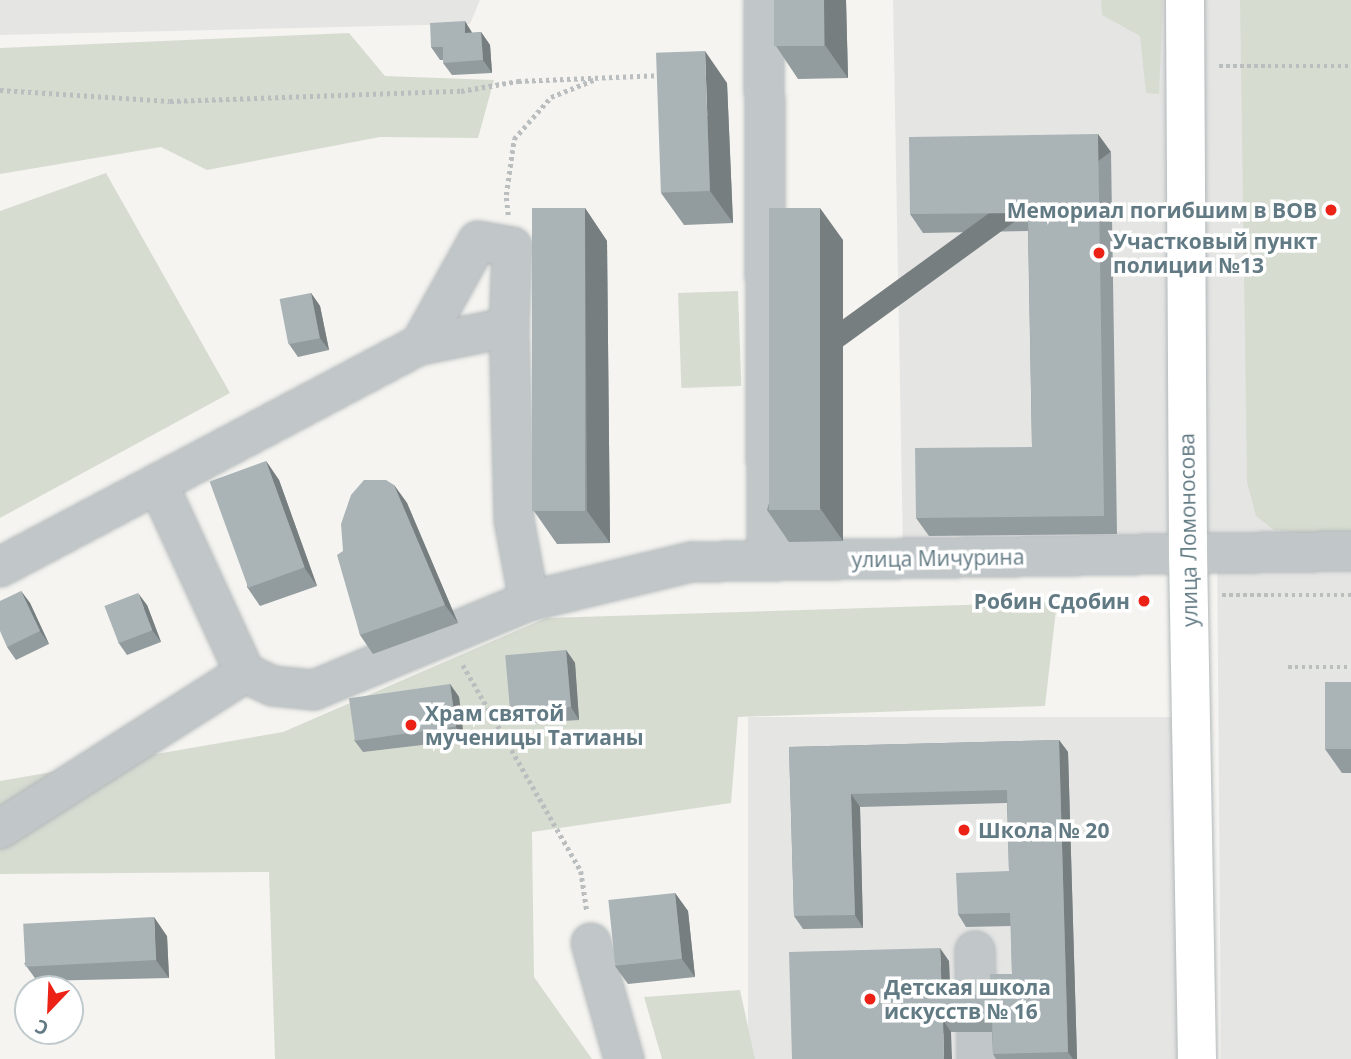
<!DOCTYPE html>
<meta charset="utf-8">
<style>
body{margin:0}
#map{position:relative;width:1351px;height:1059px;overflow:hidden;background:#f5f4f0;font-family:"Open Sans",sans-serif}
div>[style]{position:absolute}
.built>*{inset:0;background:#e5e5e4;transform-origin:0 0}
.green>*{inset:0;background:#d7dcd1;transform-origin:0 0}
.path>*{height:4.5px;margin-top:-2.25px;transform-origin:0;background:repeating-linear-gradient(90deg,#bbbebf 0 3.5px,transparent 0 7px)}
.roads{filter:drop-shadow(0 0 2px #b2b8ba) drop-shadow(0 0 2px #b2b8ba)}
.minor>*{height:38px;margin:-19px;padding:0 19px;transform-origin:19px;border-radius:19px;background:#c1c6c8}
.major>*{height:38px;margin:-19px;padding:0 19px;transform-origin:19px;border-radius:19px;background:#fff}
.wall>*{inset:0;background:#929b9d}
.shaded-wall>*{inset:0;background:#777e80;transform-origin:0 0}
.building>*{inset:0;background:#aab4b7;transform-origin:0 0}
.dots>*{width:19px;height:19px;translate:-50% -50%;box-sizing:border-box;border:4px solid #fff;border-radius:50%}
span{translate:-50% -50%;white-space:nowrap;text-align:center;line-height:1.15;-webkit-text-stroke:7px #fff;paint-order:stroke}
.poi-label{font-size:21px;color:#627a83;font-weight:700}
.right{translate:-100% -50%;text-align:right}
.left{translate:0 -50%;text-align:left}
.street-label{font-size:21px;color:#627a83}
.north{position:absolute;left:14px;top:975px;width:70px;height:70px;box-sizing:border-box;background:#fff;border:2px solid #c0cacd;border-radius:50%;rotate:203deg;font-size:19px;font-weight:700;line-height:28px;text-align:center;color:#627a83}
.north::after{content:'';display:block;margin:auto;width:24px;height:32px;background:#ed2217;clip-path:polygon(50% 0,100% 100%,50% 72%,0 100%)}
</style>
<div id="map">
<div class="built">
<i style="clip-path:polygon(0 0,480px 0,470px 24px,0 35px)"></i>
<i style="clip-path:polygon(893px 0,1351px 0,1351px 1059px,1221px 1059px,1217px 537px,903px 552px)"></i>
<i style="left:1177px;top:717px;width:342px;height:429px;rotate:90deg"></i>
</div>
<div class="green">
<i style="clip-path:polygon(1101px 0,1163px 0,1159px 94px,1146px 93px,1140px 36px,1102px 15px)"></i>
<i style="clip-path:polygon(1240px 0,1351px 0,1351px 539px,1274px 530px,1256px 516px,1247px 482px)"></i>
<i style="clip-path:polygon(349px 33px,385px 76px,494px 80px,478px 138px,380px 137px,207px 170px,161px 147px,0 174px,0 48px)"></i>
<i style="clip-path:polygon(106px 173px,230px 393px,0 518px,0 211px)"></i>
<i style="left:738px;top:291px;width:95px;height:60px;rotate:88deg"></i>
<i style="clip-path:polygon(1057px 602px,1045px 706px,738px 717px,731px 803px,532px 832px,534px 977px,592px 1059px,275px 1059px,269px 872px,0 874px,0 781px,283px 732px,546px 618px)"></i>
<i style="clip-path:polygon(740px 990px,755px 1059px,662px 1059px,644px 997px)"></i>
</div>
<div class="path">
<i style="left:1219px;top:66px;width:132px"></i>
<i style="left:0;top:90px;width:170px;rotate:3.7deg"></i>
<i style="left:170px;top:101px;width:291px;rotate:-2deg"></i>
<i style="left:461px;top:91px;width:58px;rotate:-10deg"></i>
<i style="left:518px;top:81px;width:145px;rotate:-2.4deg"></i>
<i style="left:508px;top:215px;width:20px;rotate:-96deg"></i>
<i style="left:506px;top:195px;width:57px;rotate:-81.9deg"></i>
<i style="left:514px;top:139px;width:56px;rotate:-48.6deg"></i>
<i style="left:551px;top:97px;width:48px;rotate:-21.8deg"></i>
<i style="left:1222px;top:595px;width:129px"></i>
<i style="left:463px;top:665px;width:237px;rotate:60.2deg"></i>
<i style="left:581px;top:871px;width:40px;rotate:81.5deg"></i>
<i style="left:1288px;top:667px;width:63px"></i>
</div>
<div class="roads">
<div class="minor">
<i style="left:764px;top:0;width:561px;rotate:89.69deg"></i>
<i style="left:420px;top:345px;width:119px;rotate:-60.9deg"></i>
<i style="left:478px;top:241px;width:35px;rotate:10deg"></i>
<i style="left:512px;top:247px;width:80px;rotate:92.1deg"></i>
<i style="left:509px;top:327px;width:193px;rotate:88.5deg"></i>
<i style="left:514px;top:520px;width:82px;rotate:79.5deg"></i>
<i style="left:158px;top:484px;width:208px;rotate:65.3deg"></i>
<i style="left:0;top:567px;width:475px;rotate:-27.9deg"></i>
<i style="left:420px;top:345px;width:91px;rotate:-11.4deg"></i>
<i style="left:0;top:829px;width:290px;rotate:-32.5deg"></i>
<i style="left:245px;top:673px;width:31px;rotate:25deg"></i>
<i style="left:273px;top:686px;width:41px;rotate:5.6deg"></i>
<i style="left:314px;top:690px;width:233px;rotate:-22.5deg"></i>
<i style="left:529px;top:601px;width:168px;rotate:-13.5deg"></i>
<i style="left:692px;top:562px;width:659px;rotate:-0.96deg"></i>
<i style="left:591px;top:943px;width:121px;rotate:74.1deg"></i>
<i style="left:975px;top:951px;width:57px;rotate:89deg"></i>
<i style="left:977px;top:1032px;width:27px;rotate:90deg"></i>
</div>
<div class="major">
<i style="left:1185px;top:0;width:554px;rotate:89.69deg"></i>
<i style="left:1188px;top:554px;width:505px;rotate:88.98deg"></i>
</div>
</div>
<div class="wall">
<i style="clip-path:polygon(774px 0,846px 0,848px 78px,798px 79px,776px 46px)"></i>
<i style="clip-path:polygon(481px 32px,490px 45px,492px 73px,452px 75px,443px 63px,443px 60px,440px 60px,431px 47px,472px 33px)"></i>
<i style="clip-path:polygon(727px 83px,733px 223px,684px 225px,661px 193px)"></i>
<i style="clip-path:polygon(1111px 152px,1117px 534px,929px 536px,916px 518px,1032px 447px,1028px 231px,923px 233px,910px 214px)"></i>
<i style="clip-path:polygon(585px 208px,607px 241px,610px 543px,557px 544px,534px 511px)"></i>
<i style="clip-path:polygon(843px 240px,843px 541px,789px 542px,767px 510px)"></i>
<i style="clip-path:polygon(311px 293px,320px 306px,329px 350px,298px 357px,289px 344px)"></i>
<i style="clip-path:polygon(266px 461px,279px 480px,317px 586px,260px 606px,247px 587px)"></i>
<i style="clip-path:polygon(394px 485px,407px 503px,458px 623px,373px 654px,360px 635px,343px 551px)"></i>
<i style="clip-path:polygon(21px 591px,30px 603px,49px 644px,16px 660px,7px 647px)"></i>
<i style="clip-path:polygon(147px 605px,161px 642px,127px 655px,118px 642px)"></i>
<i style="clip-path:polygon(566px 650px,575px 663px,579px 720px,518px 724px,509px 711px)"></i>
<i style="clip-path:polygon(1351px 682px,1351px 773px,1342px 773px,1325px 749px)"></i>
<i style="clip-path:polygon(450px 684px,459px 697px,464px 740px,363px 752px,354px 740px)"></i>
<i style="clip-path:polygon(1059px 740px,1068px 752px,1077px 1059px,996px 1059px,993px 1054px,992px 1032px,951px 1032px,792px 1059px,949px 961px,950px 996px,991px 995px,1012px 974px,1011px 926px,966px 927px,958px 914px,1009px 871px,1007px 803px,860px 807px,863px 928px,803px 929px,794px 916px,789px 747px)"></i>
<i style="clip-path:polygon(675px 893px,688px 911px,695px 977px,628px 984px,615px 966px)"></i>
<i style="clip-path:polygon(167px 936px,169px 978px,37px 981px,24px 963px)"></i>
</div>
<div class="shaded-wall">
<i style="clip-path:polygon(824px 0,846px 0,848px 78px,825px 45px)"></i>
<i style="clip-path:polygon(465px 21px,473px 34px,465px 33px)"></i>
<i style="clip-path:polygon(481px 32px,490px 45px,492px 73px,483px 60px)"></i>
<i style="clip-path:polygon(705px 51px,727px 83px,733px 223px,710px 191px)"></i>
<i style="left:1098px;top:134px;width:22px;height:382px;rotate:54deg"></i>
<i style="clip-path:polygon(585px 208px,607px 241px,610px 543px,587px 511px)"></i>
<i style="clip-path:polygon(820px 208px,843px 240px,843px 541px,820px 508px)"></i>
<i style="clip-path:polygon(311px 293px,320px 306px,329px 350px,320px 338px)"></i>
<i style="clip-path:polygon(266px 461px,279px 480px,317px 586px,304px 567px)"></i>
<i style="clip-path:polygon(394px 485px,407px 503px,458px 623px,445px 605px)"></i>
<i style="clip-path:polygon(21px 591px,30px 603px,49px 644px,40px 631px)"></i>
<i style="clip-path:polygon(138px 593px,147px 605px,161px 642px,152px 630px)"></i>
<i style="clip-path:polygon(566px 650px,575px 663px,579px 720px,571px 707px)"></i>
<i style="clip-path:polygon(450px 684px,459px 697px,464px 740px,456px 727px)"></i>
<i style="clip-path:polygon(1059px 740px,1068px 752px,1077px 1059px,1073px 1059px,1068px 1052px)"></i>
<i style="clip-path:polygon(851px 794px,860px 807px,863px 928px,855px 915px)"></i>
<i style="clip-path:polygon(675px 893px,688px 911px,695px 977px,682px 959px)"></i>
<i style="clip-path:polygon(154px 917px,167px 936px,169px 978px,156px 960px)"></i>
<i style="clip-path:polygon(940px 948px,949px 961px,951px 1009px,942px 997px)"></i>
<i style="clip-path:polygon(943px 1020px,951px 1032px,952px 1059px,944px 1059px)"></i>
</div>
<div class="building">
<i style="left:774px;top:0;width:50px;height:46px"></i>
<i style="clip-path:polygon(465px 21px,465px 33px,481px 32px,483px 60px,443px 63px,443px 47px,431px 47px,430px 23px)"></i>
<i style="left:705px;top:51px;width:140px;height:49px;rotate:88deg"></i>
<i style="clip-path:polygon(1098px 134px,1104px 516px,916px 518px,915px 448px,1032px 447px,1028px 213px,910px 214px,909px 137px)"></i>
<i style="left:532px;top:208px;width:53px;height:303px"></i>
<i style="left:769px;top:208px;width:51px;height:302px"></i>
<i style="left:311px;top:293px;width:46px;height:32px;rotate:79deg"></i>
<i style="left:266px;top:461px;width:113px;height:60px;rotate:70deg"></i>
<i style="clip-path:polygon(364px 480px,386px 480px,394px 485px,445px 605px,360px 635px,337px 555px,343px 551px,341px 524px,351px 495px)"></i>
<i style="clip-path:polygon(21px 591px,40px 631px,7px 647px,0 631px,0 601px)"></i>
<i style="left:138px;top:593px;width:40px;height:36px;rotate:69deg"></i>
<i style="left:566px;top:650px;width:57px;height:61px;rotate:85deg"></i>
<i style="left:1325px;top:682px;width:26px;height:67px"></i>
<i style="left:450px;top:684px;width:43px;height:102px;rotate:82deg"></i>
<i style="clip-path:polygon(1059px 740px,1068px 1052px,993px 1054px,992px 1019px,943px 1020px,944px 1059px,792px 1059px,789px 952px,940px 948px,942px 997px,991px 995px,990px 974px,1012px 974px,1010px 913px,958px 914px,956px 873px,1009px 871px,1007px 790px,851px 794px,855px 915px,794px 916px,789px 747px)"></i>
<i style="left:675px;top:893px;width:66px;height:67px;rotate:84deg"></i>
<i style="left:154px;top:917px;width:43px;height:131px;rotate:87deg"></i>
</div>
<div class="dots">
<i style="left:1331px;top:210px;background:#ed2217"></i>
<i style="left:1099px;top:253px;background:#ed2217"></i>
<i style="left:1144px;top:601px;background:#ed2217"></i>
<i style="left:411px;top:725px;background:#ed2217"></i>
<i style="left:964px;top:830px;background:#ed2217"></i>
<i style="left:870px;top:999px;background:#ed2217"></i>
</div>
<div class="poi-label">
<span class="right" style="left:1317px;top:210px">Мемориал погибшим в ВОВ</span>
<span class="left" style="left:1113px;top:253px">Участковый пункт<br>полиции №13</span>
<span class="right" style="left:1130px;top:601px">Робин Сдобин</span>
<span class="left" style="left:425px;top:725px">Храм святой<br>мученицы Татианы</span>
<span class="left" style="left:978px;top:830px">Школа № 20</span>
<span class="left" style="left:884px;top:999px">Детская школа<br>искусств № 16</span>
</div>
<div class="street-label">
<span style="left:1188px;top:530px;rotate:-91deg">улица Ломоносова</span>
<span style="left:938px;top:558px;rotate:-1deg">улица Мичурина</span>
</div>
<div class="north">С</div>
</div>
